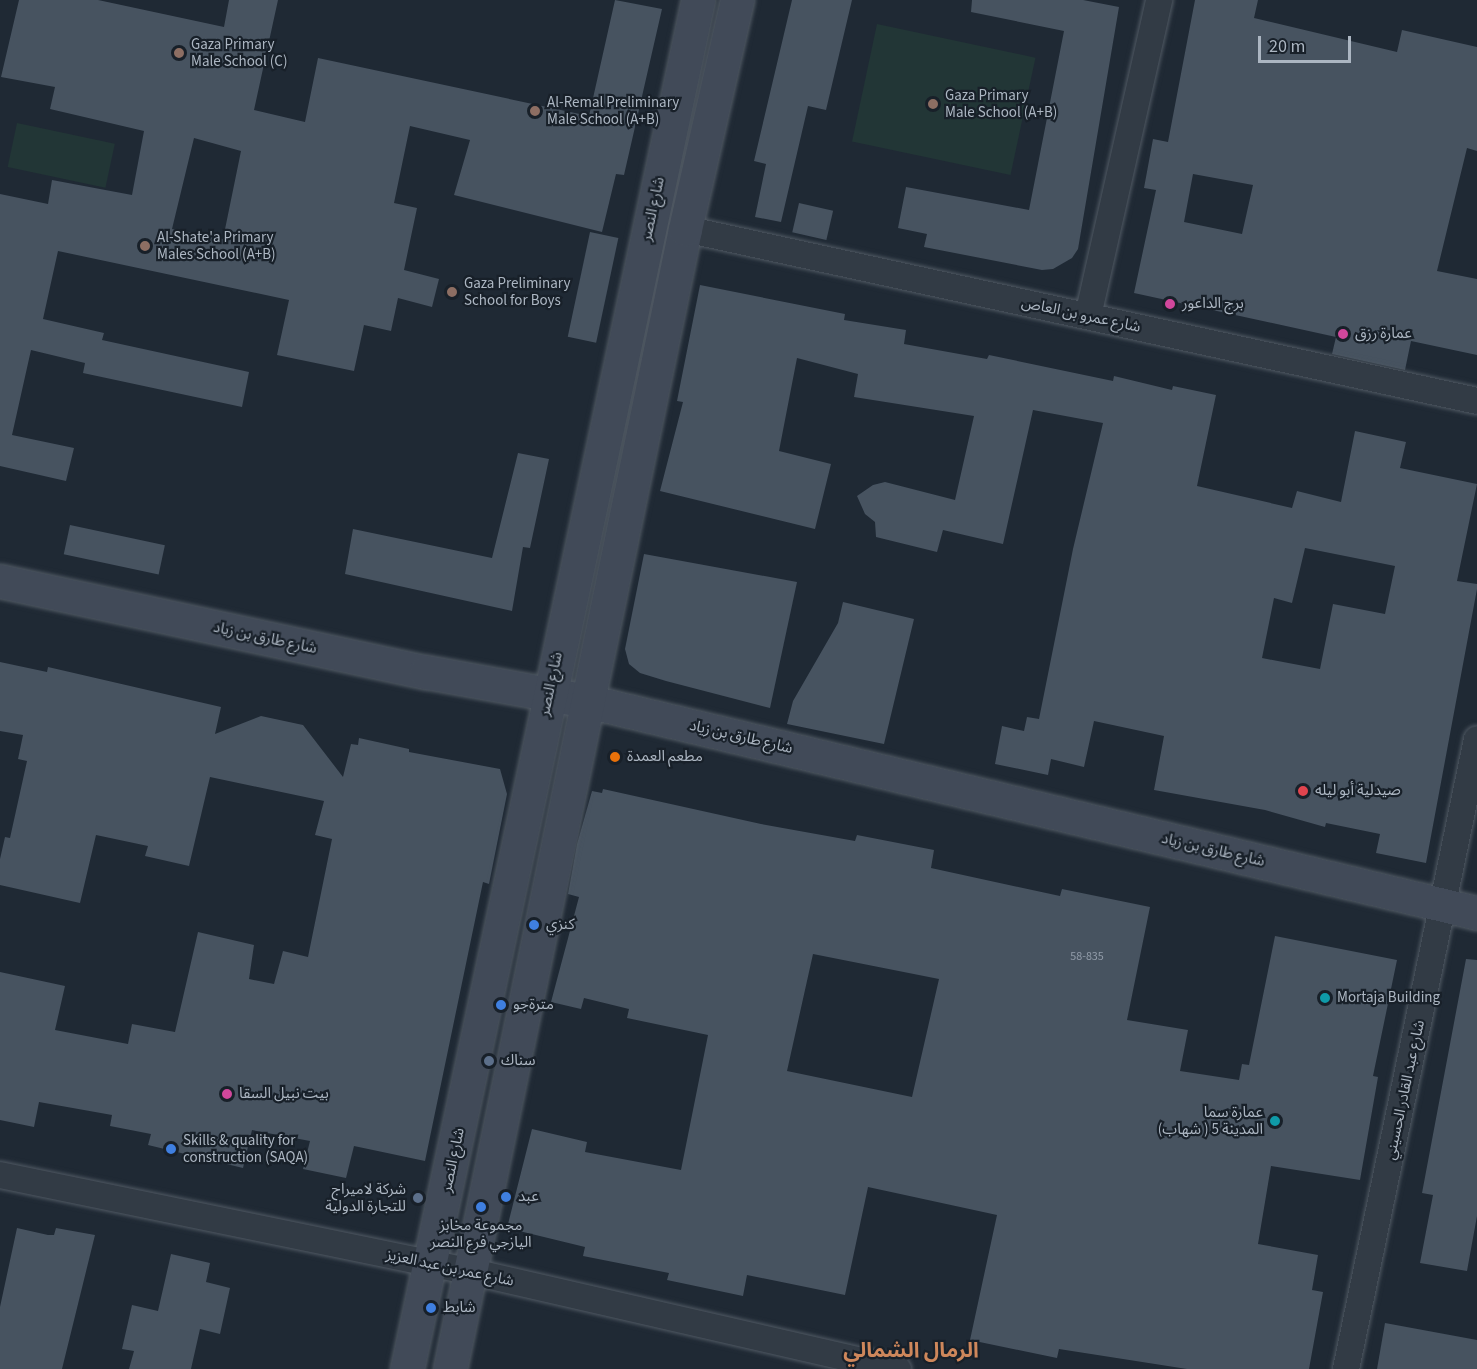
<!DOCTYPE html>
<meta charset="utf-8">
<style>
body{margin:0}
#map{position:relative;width:1477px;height:1369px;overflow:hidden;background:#1f2934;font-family:"Source Sans 3","Noto Sans Arabic",sans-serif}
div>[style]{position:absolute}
.green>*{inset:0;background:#223636;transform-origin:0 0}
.building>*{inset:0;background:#475360;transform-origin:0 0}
.roads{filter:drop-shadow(0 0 2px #505963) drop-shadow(0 0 2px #505963)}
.street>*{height:26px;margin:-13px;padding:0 13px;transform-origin:13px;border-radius:13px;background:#323b45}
.secondary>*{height:33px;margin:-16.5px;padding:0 16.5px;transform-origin:16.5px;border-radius:16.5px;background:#414a58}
.dots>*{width:16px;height:16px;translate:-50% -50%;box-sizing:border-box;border:3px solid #182029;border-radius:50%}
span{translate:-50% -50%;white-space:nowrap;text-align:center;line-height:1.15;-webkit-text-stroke:4.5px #182029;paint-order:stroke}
.number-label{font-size:12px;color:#939daa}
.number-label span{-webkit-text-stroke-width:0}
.poi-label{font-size:15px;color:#acb6c2}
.left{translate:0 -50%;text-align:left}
.right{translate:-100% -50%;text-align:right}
.street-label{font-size:15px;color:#acb6c2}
.district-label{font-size:21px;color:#ce875b;font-weight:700}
.scale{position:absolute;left:1258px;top:36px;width:93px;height:27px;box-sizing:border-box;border:3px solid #acb6c2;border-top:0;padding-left:8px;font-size:18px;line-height:21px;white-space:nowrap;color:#acb6c2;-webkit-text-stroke:4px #182029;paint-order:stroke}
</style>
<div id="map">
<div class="green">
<i style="left:877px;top:24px;width:162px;height:120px;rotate:12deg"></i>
<i style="left:17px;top:123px;width:100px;height:45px;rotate:12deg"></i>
</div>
<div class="building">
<i style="clip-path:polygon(evenodd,19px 0,98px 0,224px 27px,229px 0,278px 0,254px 110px,305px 122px,318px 58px,589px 116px,615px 0,662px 9px,624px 175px,616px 174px,602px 232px,454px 195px,470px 140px,410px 126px,394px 203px,417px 208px,404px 270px,439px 279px,432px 307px,398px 298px,391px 331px,364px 325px,354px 371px,277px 355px,289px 300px,58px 251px,43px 319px,104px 333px,102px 340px,249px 372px,242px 407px,83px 373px,85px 363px,31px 350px,12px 435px,74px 448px,66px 481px,0 466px,0 194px,48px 204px,52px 180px,132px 195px,144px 131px,50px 109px,55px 87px,1px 77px,19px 0,194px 138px,241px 151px,223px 239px,172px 229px,194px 138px)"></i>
<i style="clip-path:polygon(792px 0,852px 0,826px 110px,808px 106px,781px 222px,755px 217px,766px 164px,754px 161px)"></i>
<i style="clip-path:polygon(972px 0,1083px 0,1119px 7px,1078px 249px,1072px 258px,1053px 269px,1042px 270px,924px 247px,927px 234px,898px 228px,906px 187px,1029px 210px,1064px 31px,971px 12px)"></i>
<i style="clip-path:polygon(evenodd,1195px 0,1258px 0,1254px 18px,1397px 52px,1402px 30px,1477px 47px,1477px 151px,1467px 148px,1437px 271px,1477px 279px,1477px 355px,1411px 341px,1405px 370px,1332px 354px,1336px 337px,1134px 293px,1156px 190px,1144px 188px,1153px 139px,1168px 142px,1195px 0,1193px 174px,1253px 185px,1242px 234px,1184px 222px,1193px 174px)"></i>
<i style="left:799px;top:203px;width:35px;height:30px;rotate:13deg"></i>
<i style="left:590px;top:232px;width:29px;height:107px;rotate:12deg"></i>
<i style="clip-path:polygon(evenodd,700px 285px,845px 314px,844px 320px,906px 330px,904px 344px,987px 359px,989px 355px,1113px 381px,1114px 376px,1172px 390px,1173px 386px,1216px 395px,1197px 486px,1292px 508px,1297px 491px,1341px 502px,1355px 431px,1406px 442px,1400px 468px,1477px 484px,1457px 581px,1477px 584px,1477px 589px,1426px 863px,1376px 853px,1380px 834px,1326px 823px,1325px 827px,1265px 810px,1154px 790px,1164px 736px,1094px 721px,1084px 767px,1051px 759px,1048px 775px,995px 764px,1002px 726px,1024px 731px,1027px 717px,1039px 719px,1073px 549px,1103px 423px,1033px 410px,1003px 544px,943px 530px,937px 552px,876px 537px,875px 522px,865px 514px,857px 496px,873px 485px,885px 482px,955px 500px,974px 416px,854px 397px,858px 374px,797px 358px,779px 451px,831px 464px,815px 529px,660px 491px,683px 402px,677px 401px,700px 285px,1305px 548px,1395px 566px,1385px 614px,1333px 604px,1320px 669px,1262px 658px,1274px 598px,1292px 603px,1305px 548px)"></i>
<i style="clip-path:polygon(518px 453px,549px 459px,530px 548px,523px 547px,512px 611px,345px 574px,353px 529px,492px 558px)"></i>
<i style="left:70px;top:525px;width:97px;height:30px;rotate:12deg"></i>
<i style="clip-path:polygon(644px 554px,797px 582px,770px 708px,666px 681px,640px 673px,629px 664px,625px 649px)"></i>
<i style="clip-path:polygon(843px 602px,914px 619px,884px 744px,787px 724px,793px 701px,838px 623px)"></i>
<i style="clip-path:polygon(0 662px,47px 672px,48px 667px,221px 707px,215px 734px,261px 716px,303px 725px,343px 777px,351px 744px,358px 745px,359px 738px,409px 749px,409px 752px,500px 769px,507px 794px,489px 884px,483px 882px,425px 1161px,354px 1146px,346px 1178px,303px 1169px,310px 1141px,252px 1130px,243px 1168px,148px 1145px,151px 1134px,110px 1126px,112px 1115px,39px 1102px,34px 1127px,0 1120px,0 972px,65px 986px,55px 1030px,128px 1044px,132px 1024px,175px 1032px,198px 932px,254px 945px,249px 979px,274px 984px,283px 951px,308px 957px,332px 839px,315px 835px,324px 801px,210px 777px,189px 866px,145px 856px,148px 846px,96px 835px,80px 903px,0 885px,0 859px,5px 837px,10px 838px,27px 761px,18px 759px,23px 735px,0 731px)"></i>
<i style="clip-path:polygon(evenodd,603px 789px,761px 824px,855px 841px,857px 835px,934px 850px,931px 868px,1060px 896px,1062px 889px,1150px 907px,1127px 1020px,1188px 1030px,1180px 1071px,1239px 1080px,1242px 1064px,1249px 1065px,1275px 936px,1397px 960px,1373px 1076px,1378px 1077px,1360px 1180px,1271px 1166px,1258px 1244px,1318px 1255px,1312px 1290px,1323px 1292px,1309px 1369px,1187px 1369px,1059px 1349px,1057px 1358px,970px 1340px,997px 1215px,868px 1187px,845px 1295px,747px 1275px,743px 1296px,667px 1280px,669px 1273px,583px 1256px,585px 1247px,507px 1228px,532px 1129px,587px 1142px,585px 1152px,681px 1170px,708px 1035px,627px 1018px,629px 1009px,584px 998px,581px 1009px,551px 1002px,579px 897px,568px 894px,577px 844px,592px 791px,602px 793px,603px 789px,813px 954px,939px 979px,912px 1097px,787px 1071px,813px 954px)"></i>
<i style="clip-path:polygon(1466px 959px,1477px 960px,1477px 1216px,1467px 1271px,1420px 1263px,1433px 1195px,1422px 1193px)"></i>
<i style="clip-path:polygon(17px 1228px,48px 1235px,54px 1235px,56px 1228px,95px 1235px,62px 1369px,0 1369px,0 1307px)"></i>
<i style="clip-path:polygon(171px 1254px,210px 1263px,206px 1282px,230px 1288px,220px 1334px,200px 1329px,191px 1369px,129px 1369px,134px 1351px,122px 1349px,132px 1305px,158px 1311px)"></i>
<i style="clip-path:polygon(1385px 1323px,1477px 1340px,1477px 1369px,1377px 1369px)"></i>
</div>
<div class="roads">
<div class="street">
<i style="left:685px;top:229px;width:810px;rotate:12.25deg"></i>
<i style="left:1088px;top:316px;width:324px;rotate:-77.3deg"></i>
<i style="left:0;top:1175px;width:483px;rotate:11.6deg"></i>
<i style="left:473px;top:1272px;width:436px;rotate:12.9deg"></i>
<i style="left:1346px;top:1369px;width:643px;rotate:-78.25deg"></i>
</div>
<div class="secondary">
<i style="left:0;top:581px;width:436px;rotate:12.1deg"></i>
<i style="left:426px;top:672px;width:164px;rotate:10.2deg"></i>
<i style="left:587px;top:701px;width:915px;rotate:13.4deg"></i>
<i style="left:407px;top:1369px;width:1400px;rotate:-78deg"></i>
<i style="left:450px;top:1369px;width:1164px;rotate:-78.35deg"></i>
<i style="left:685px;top:229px;width:235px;rotate:-77.2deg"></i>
</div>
</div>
<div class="dots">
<i style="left:179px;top:53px;background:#8d6e63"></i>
<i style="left:933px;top:104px;background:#8d6e63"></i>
<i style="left:535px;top:111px;background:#8d6e63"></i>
<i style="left:145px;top:246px;background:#8d6e63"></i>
<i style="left:452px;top:292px;background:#8d6e63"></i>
<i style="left:1170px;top:304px;background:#d1479c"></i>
<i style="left:1343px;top:334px;background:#d1479c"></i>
<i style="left:615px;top:757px;background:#e8710a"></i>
<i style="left:1303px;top:791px;background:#e0444e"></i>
<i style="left:534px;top:925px;background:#3f7fe0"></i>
<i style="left:1325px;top:998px;background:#0f9aa8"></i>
<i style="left:501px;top:1005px;background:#3f7fe0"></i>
<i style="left:489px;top:1061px;background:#5c6f8a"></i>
<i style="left:227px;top:1094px;background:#d1479c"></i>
<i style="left:1275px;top:1121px;background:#0f9aa8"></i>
<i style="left:171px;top:1149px;background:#3f7fe0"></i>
<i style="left:506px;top:1197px;background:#3f7fe0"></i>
<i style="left:418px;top:1198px;background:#5c6f8a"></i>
<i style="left:481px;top:1207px;background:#3f7fe0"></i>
<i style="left:431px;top:1308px;background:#3f7fe0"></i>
</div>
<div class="number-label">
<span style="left:1087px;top:957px">58-835</span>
</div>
<div class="poi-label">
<span class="left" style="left:191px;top:53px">Gaza Primary<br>Male School (C)</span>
<span class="left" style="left:945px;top:104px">Gaza Primary<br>Male School (A+B)</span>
<span class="left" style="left:547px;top:111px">Al-Remal Preliminary<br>Male School (A+B)</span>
<span class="left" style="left:157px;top:246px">Al-Shate'a Primary<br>Males School (A+B)</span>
<span class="left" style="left:464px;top:292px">Gaza Preliminary<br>School for Boys</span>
<span class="left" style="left:1182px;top:304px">برج الداعور</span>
<span class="left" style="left:1355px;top:334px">عمارة رزق</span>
<span class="left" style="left:627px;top:757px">مطعم العمدة</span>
<span class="left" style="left:1315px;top:791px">صيدلية أبو ليله</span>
<span class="left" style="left:546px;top:925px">كنزي</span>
<span class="left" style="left:1337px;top:998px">Mortaja Building</span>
<span class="left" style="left:513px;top:1005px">مترةجو</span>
<span class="left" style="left:501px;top:1061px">سناك</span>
<span class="left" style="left:239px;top:1094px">بيت نبيل السقا</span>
<span class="right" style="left:1263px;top:1121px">عمارة سما<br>المدينة 5 ( شهاب)</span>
<span class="left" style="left:183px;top:1149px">Skills &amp; quality for<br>construction (SAQA)</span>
<span class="right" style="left:406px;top:1198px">شركة لاميراج<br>للتجارة الدولية</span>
<span class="left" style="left:518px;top:1197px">عبد</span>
<span style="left:481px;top:1234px">مجموعة مخابز<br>اليازجي فرع النصر</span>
<span class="left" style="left:443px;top:1308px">شابط</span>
</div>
<div class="street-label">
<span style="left:653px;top:209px;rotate:-78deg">شارع النصر</span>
<span style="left:1081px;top:315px;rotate:12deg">شارع عمرو بن العاص</span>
<span style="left:265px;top:638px;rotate:12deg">شارع طارق بن زياد</span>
<span style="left:551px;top:684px;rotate:-78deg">شارع النصر</span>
<span style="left:741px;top:737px;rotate:13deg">شارع طارق بن زياد</span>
<span style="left:1213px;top:850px;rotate:13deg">شارع طارق بن زياد</span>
<span style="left:1405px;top:1090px;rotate:-78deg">شارع عبد القادر الحسيني</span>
<span style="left:453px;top:1160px;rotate:-78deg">شارع النصر</span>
<span style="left:450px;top:1268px;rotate:12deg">شارع عمر بن عبد العزيز</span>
</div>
<div class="district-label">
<span style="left:911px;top:1350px">الرمال الشمالي</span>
</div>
<div class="scale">20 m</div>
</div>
